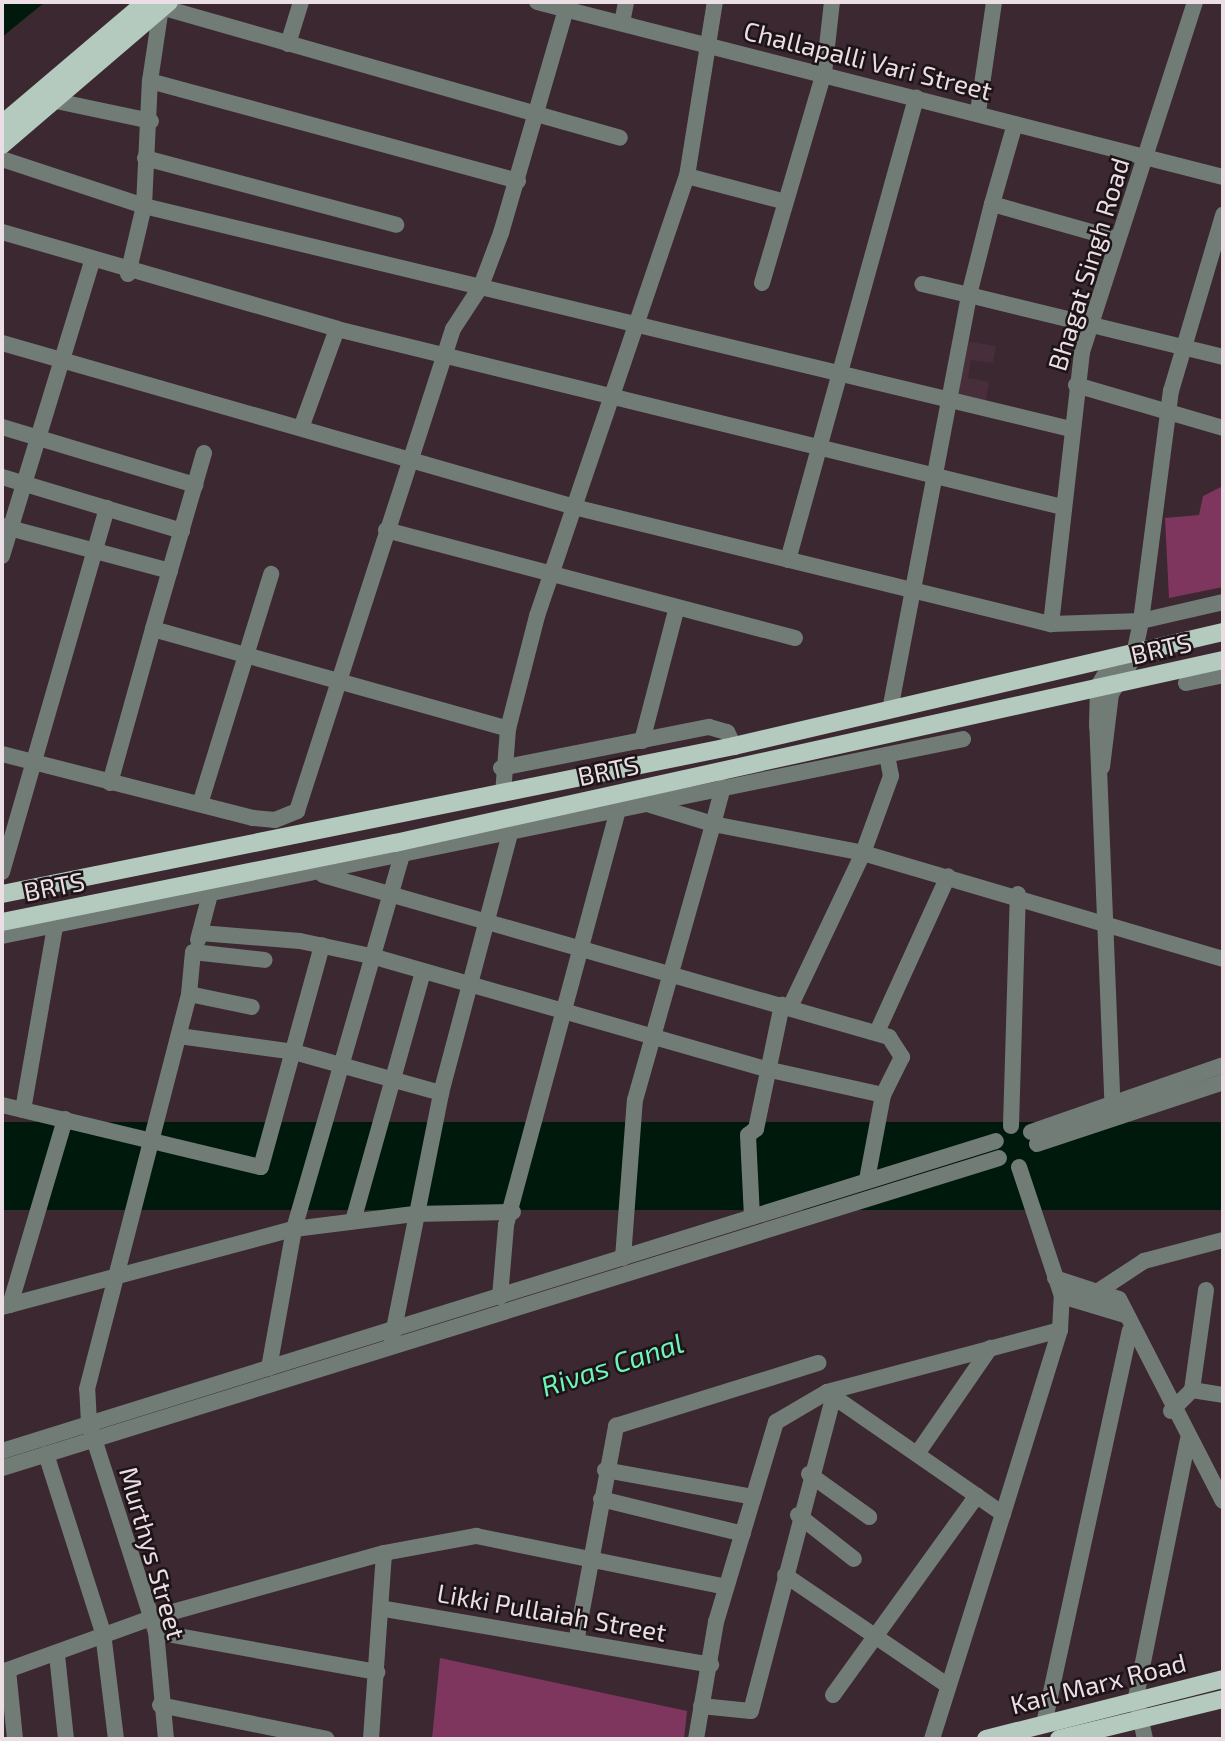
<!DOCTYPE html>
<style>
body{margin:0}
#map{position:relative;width:1225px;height:1741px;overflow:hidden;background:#3b2831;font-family:"Exo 2",sans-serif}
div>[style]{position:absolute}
.built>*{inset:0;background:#482e3b}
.green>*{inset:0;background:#7f365e}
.water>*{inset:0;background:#00190d;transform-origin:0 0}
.minor>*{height:16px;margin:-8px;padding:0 8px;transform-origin:8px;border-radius:8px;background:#727c76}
.major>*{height:18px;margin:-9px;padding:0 9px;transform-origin:9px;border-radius:9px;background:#b4cabe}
span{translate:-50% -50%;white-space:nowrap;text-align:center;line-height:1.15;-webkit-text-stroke:5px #1d1418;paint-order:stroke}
.street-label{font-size:26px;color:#ebdee4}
.water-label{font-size:28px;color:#6ff4b9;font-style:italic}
.frame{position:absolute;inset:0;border:4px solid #ebdee4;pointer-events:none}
</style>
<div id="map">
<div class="built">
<i style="clip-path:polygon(957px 340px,996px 346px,993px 363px,971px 360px,968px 378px,989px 382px,985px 404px,946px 397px)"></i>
</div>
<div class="green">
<i style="clip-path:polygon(1223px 486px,1223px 587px,1169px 598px,1165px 518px,1199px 515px,1203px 496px)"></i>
<i style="clip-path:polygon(440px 1658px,687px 1711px,684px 1739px,432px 1739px)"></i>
</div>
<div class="water">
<i style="clip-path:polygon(2px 2px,45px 2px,2px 37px)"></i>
<i style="left:1223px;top:1122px;width:88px;height:1278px;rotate:90deg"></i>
</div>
<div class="minor">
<i style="left:537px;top:2px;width:708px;rotate:14.31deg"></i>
<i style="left:1195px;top:2px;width:368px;rotate:107.9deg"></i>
<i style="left:1082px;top:352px;width:274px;rotate:96.5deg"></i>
<i style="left:1051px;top:624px;width:90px;rotate:-1.9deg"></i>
<i style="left:1141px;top:621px;width:84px;rotate:-13deg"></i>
<i style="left:622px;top:23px;width:21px;rotate:-79deg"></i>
<i style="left:288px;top:44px;width:44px;rotate:-72.8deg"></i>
<i style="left:56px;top:101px;width:97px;rotate:11.9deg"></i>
<i style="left:978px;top:112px;width:111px;rotate:-81.7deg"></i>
<i style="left:145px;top:158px;width:260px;rotate:14.9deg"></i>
<i style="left:2px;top:159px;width:150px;rotate:18.3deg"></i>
<i style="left:144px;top:206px;width:953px;rotate:13.53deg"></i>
<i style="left:687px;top:176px;width:102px;rotate:14.7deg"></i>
<i style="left:518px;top:181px;width:381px;rotate:-164.8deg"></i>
<i style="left:150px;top:81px;width:75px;rotate:-81.5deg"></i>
<i style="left:161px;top:7px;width:477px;rotate:15.9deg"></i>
<i style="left:992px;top:204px;width:83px;rotate:-74deg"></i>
<i style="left:2px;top:232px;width:349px;rotate:16.1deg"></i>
<i style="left:337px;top:329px;width:747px;rotate:13.79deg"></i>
<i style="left:1116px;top:239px;width:129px;rotate:-164.2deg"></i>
<i style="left:992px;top:204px;width:94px;rotate:104.2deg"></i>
<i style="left:969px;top:295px;width:261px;rotate:13.7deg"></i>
<i style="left:128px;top:274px;width:70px;rotate:-76.8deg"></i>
<i style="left:144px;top:206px;width:125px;rotate:-87.3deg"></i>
<i style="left:762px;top:283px;width:219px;rotate:-73.6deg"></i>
<i style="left:824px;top:73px;width:71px;rotate:-83.6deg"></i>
<i style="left:2px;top:343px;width:599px;rotate:15.98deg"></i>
<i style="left:578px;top:508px;width:487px;rotate:13.8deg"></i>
<i style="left:1076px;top:385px;width:153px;rotate:16.3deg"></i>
<i style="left:2px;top:427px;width:202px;rotate:16.7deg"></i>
<i style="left:301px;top:428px;width:105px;rotate:-70deg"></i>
<i style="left:204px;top:453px;width:183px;rotate:106.2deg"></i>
<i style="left:153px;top:629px;width:369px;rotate:15.7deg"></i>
<i style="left:2px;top:477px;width:188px;rotate:16.7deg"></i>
<i style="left:2px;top:526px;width:174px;rotate:15deg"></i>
<i style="left:386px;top:530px;width:423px;rotate:14.8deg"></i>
<i style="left:2px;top:556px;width:307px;rotate:-73deg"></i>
<i style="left:788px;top:560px;width:480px;rotate:-74.5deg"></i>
<i style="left:1186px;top:683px;width:38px;rotate:-12deg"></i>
<i style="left:890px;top:710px;width:422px;rotate:-79.2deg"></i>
<i style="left:969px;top:295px;width:48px;rotate:-166.8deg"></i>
<i style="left:642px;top:741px;width:138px;rotate:-75.4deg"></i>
<i style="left:2px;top:754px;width:259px;rotate:14.3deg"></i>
<i style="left:253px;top:818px;width:22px;rotate:5deg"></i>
<i style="left:275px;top:820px;width:24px;rotate:-22deg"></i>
<i style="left:297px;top:811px;width:507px;rotate:-72.07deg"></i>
<i style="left:453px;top:329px;width:51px;rotate:-56.9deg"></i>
<i style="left:481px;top:286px;width:57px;rotate:-69.3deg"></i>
<i style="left:501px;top:233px;width:233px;rotate:-73.8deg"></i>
<i style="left:1102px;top:767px;width:74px;rotate:-83deg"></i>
<i style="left:1111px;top:694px;width:41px;rotate:-57.8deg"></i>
<i style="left:1133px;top:659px;width:39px;rotate:-78deg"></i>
<i style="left:1141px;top:621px;width:232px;rotate:-82.6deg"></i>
<i style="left:1171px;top:391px;width:184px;rotate:-73.5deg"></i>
<i style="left:501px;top:768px;width:212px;rotate:-11.2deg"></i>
<i style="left:709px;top:727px;width:19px;rotate:16deg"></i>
<i style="left:727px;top:732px;width:16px;rotate:63deg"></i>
<i style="left:110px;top:783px;width:160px;rotate:-74.4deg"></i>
<i style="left:723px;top:787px;width:38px;rotate:105deg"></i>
<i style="left:713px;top:824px;width:153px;rotate:10.9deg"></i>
<i style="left:863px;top:853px;width:375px;rotate:16.4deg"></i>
<i style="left:503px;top:794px;width:65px;rotate:-85.6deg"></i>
<i style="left:508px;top:729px;width:117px;rotate:-75.6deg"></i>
<i style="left:537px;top:616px;width:465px;rotate:-71.2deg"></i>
<i style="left:687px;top:176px;width:176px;rotate:-80.9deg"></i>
<i style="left:200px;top:804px;width:241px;rotate:-72.8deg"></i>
<i style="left:2px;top:872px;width:379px;rotate:-73.9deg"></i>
<i style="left:323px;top:875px;width:589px;rotate:15.97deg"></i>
<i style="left:889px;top:1037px;width:24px;rotate:57deg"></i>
<i style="left:902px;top:1057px;width:42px;rotate:116.6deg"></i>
<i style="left:883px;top:1095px;width:86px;rotate:100.7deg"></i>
<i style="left:200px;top:933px;width:100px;rotate:4.6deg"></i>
<i style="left:300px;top:941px;width:77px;rotate:12deg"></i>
<i style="left:375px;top:957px;width:407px;rotate:16deg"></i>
<i style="left:766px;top:1069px;width:120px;rotate:12.5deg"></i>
<i style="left:2px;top:936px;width:981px;rotate:-11.58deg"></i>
<i style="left:198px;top:940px;width:43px;rotate:-75.3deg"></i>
<i style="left:189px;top:994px;width:64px;rotate:11.7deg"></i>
<i style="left:790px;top:1007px;width:170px;rotate:-64.6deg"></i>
<i style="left:863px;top:853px;width:82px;rotate:-70deg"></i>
<i style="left:891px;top:776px;width:20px;rotate:-101deg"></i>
<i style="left:877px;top:1032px;width:171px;rotate:-65.5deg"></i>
<i style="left:179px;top:1036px;width:116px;rotate:7.9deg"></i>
<i style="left:294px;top:1052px;width:153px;rotate:15.6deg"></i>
<i style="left:2px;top:1105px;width:266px;rotate:13.5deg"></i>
<i style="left:261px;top:1167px;width:230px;rotate:-74.6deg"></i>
<i style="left:23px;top:1110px;width:187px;rotate:-80.1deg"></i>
<i style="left:1113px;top:1117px;width:391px;rotate:-92.3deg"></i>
<i style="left:1097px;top:726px;width:40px;rotate:-88.6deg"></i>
<i style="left:1098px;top:686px;width:31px;rotate:-59deg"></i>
<i style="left:1011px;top:1126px;width:232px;rotate:-88.3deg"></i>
<i style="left:1031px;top:1132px;width:203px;rotate:-19.2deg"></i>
<i style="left:1037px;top:1144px;width:196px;rotate:-18.4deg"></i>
<i style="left:1019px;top:1167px;width:136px;rotate:71.6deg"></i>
<i style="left:1062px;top:1296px;width:66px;rotate:16.8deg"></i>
<i style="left:752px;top:1217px;width:82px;rotate:-92.8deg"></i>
<i style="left:748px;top:1135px;width:10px;rotate:-37deg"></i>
<i style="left:756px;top:1129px;width:127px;rotate:-78.2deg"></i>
<i style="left:353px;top:1221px;width:259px;rotate:-74.3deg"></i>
<i style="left:623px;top:1258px;width:158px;rotate:-85.7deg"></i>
<i style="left:635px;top:1100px;width:287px;rotate:-74.2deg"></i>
<i style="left:713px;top:824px;width:66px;rotate:-163.2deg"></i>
<i style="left:1055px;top:1278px;width:67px;rotate:18.2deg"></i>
<i style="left:1119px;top:1299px;width:227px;rotate:62.8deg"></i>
<i style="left:1100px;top:1290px;width:53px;rotate:-33.4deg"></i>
<i style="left:1144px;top:1261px;width:82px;rotate:-14.9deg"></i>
<i style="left:500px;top:1297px;width:72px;rotate:-85.2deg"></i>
<i style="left:506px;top:1225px;width:431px;rotate:-74.9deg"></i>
<i style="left:10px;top:1305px;width:194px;rotate:-73.5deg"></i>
<i style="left:2px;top:1307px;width:302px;rotate:-15deg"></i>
<i style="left:294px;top:1229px;width:121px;rotate:-7.1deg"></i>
<i style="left:414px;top:1214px;width:99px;rotate:-1.2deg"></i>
<i style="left:392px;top:1339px;width:251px;rotate:-78.7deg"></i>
<i style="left:441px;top:1093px;width:268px;rotate:-75.1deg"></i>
<i style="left:269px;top:1368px;width:141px;rotate:-79.8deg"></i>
<i style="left:294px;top:1229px;width:388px;rotate:-73.9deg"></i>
<i style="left:1192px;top:1390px;width:101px;rotate:-82deg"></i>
<i style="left:1171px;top:1411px;width:30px;rotate:-45deg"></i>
<i style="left:1192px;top:1390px;width:31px;rotate:9deg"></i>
<i style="left:2px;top:1451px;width:1041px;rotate:-17.32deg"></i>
<i style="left:46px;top:1454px;width:188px;rotate:72.3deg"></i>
<i style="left:103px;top:1633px;width:107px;rotate:83deg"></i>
<i style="left:917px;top:1454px;width:129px;rotate:-55.4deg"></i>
<i style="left:2px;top:1468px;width:1044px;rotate:-17.27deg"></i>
<i style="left:605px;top:1470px;width:151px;rotate:10.3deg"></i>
<i style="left:809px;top:1474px;width:74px;rotate:35.6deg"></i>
<i style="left:601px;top:1499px;width:146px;rotate:13.8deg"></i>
<i style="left:1003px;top:1514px;width:193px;rotate:-72.8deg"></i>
<i style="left:798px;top:1515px;width:71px;rotate:38.2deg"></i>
<i style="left:785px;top:1575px;width:196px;rotate:34.2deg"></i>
<i style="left:385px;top:1609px;width:331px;rotate:9.7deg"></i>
<i style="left:156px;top:1632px;width:225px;rotate:10.3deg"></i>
<i style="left:577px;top:1637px;width:215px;rotate:-79.5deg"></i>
<i style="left:616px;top:1426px;width:212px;rotate:-17.3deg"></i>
<i style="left:57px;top:1655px;width:84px;rotate:83.9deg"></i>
<i style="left:8px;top:1670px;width:69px;rotate:84.2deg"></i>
<i style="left:2px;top:1672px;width:158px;rotate:-19.9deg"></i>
<i style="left:151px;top:1618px;width:242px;rotate:-15.6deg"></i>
<i style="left:384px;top:1553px;width:94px;rotate:-10.5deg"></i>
<i style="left:476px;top:1536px;width:255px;rotate:11.5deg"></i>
<i style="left:833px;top:1695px;width:246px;rotate:-54.2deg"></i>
<i style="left:160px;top:1705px;width:170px;rotate:11.5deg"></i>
<i style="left:701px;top:1706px;width:50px;rotate:5.7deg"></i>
<i style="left:751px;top:1711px;width:323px;rotate:-75.3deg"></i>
<i style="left:1044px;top:1724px;width:402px;rotate:-77.7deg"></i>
<i style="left:166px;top:1739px;width:107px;rotate:-95.3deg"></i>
<i style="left:156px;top:1632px;width:219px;rotate:-107.8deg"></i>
<i style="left:89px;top:1423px;width:34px;rotate:-93deg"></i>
<i style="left:87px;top:1389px;width:408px;rotate:-75.5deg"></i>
<i style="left:189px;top:994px;width:42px;rotate:-84.6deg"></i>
<i style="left:193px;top:952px;width:72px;rotate:6.3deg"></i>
<i style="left:371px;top:1739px;width:186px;rotate:-86deg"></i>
<i style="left:696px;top:1739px;width:119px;rotate:-80.3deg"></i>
<i style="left:716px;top:1622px;width:209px;rotate:-73.3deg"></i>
<i style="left:776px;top:1422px;width:59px;rotate:-30.5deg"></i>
<i style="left:932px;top:1739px;width:236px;rotate:-72.5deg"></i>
<i style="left:1003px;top:1514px;width:214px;rotate:-145.3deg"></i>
<i style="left:827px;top:1392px;width:241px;rotate:-14.9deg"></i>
<i style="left:1060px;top:1330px;width:34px;rotate:-87deg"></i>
<i style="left:1145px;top:1739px;width:43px;rotate:-102.1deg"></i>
<i style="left:1136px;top:1697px;width:262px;rotate:-78.6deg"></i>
</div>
<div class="major">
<i style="left:2px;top:124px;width:189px;rotate:-40.3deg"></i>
<i style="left:2px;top:145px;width:220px;rotate:-40.6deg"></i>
<i style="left:2px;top:894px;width:747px;rotate:-11.43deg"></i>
<i style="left:734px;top:746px;width:502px;rotate:-13.12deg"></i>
<i style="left:2px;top:922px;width:401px;rotate:-11.4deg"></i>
<i style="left:395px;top:843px;width:848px;rotate:-12.46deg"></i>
<i style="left:986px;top:1739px;width:244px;rotate:-14.2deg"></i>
<i style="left:1059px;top:1739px;width:169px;rotate:-13.7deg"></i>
</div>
<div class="street-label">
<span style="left:868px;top:60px;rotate:14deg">Challapalli Vari Street</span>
<span style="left:1088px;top:264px;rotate:-73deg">Bhagat Singh Road</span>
<span style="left:1161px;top:648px;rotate:-13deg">BRTS</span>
<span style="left:608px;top:770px;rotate:-12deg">BRTS</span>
<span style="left:54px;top:886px;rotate:-11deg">BRTS</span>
<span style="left:153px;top:1553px;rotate:74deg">Murthys Street</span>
<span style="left:552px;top:1612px;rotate:10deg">Likki Pullaiah Street</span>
<span style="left:1098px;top:1683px;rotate:-14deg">Karl Marx Road</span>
</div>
<div class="water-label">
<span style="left:612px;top:1364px;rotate:-18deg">Rivas Canal</span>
</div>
<div class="frame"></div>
</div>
